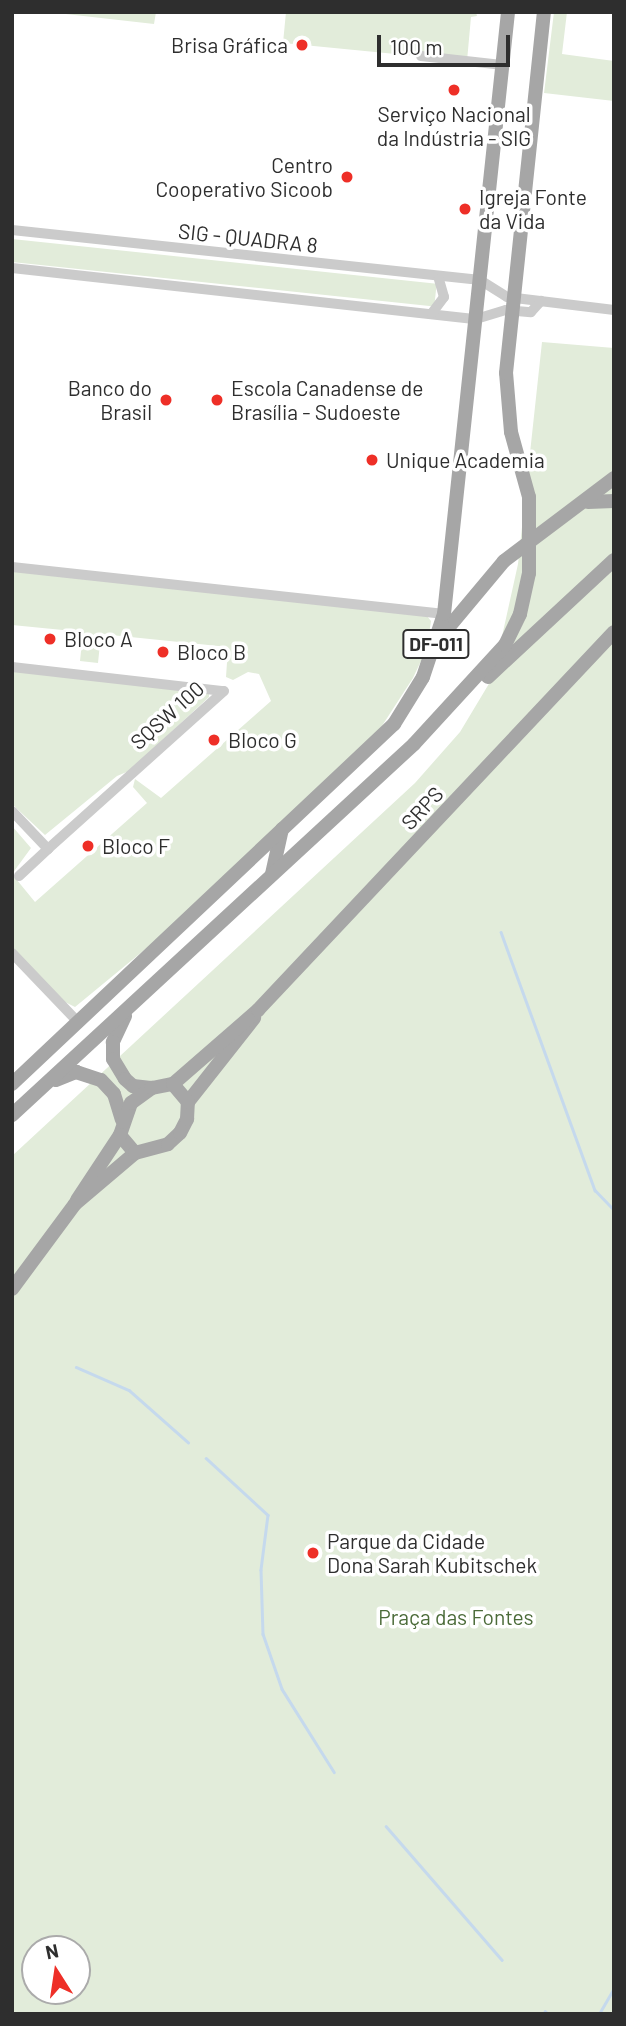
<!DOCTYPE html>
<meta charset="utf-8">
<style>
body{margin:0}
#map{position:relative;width:626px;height:2026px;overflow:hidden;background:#fff;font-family:Barlow,sans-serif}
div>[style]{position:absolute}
.green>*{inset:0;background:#e2ecda;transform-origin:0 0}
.stream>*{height:2.5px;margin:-1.25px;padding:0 1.25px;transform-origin:1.25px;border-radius:1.25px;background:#c5d9ed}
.minor>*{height:10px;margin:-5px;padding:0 5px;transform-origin:5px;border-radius:5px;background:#cbcbcb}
.major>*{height:14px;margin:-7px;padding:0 7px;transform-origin:7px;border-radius:7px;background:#a6a6a6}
.major-bridge>*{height:14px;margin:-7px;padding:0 7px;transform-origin:7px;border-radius:7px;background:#a6a6a6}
.dots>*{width:19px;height:19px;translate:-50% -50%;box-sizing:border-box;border:4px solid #fff;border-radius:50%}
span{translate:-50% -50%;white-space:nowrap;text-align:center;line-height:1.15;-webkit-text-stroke:7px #fff;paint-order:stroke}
.shield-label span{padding:2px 5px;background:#fff;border:2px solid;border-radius:5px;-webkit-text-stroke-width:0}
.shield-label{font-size:19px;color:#2e2e2e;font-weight:700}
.poi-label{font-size:21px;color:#2e2e2e}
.right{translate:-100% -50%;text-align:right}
.left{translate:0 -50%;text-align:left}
.street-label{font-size:21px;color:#2e2e2e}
.park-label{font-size:21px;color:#4b6b39}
.frame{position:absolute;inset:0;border:14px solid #2e2e2e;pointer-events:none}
.north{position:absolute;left:21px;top:1935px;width:70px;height:70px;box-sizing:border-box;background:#fff;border:2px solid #ababab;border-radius:50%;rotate:348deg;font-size:19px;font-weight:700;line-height:28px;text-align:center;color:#2e2e2e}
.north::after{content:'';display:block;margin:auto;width:24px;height:32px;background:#ee2f27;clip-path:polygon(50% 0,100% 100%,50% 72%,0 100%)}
.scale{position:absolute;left:377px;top:35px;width:133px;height:32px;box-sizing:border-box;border:4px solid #2e2e2e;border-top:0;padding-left:9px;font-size:21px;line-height:24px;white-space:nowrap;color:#2e2e2e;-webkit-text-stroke:5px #fff;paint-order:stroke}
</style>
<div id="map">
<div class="green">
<i style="clip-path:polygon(48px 12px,156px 12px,154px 24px)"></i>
<i style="clip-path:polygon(286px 12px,476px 12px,477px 16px,471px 17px,467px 61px,283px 43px)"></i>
<i style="clip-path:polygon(554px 12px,567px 12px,562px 54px,614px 61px,614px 101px,544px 93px)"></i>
<i style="left:12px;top:239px;width:427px;height:23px;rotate:6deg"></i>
<i style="clip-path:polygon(evenodd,542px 342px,614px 348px,614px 2014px,12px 2014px,12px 1156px,415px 783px,460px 732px,493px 677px,518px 564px,542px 342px,35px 1949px,77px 1949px,77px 1991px,35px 1991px,35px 1949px)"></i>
<i style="clip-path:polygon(12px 571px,427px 616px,431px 621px,427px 648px,413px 678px,378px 732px,160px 937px,75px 1007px,61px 1000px,12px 947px,12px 826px,31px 848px,12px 874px,35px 902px,147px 803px,133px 787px,135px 779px,161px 798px,271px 701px,259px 674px,248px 672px,233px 680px,226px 677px,228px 647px,101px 634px,98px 663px,80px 661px,83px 632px,12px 625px)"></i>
<i style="clip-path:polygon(12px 669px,209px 694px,209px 697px,129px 771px,117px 776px,45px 835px,12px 804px)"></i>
</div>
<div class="stream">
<i style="left:501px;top:932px;width:275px;rotate:70deg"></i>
<i style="left:595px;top:1190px;width:28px;rotate:46deg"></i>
<i style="left:76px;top:1367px;width:58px;rotate:23.5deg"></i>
<i style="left:129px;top:1390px;width:79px;rotate:41.4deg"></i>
<i style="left:206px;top:1458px;width:84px;rotate:42.6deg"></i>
<i style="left:268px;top:1515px;width:55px;rotate:97.3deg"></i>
<i style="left:261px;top:1570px;width:64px;rotate:88.2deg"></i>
<i style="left:263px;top:1634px;width:58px;rotate:70.9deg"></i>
<i style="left:282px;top:1689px;width:98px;rotate:57.9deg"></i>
<i style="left:386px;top:1826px;width:177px;rotate:49.1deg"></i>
<i style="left:545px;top:2011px;width:4px;rotate:45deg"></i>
<i style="left:599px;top:2014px;width:30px;rotate:-60deg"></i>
</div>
<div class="minor">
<i style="left:421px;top:56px;width:81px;rotate:6.3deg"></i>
<i style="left:12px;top:230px;width:471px;rotate:6.1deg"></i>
<i style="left:480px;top:280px;width:32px;rotate:32deg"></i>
<i style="left:507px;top:297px;width:108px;rotate:6.9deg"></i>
<i style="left:12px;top:268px;width:467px;rotate:6.3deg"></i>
<i style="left:476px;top:319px;width:31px;rotate:-17deg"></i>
<i style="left:506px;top:310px;width:25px;rotate:5deg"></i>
<i style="left:531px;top:312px;width:15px;rotate:-48deg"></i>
<i style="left:432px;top:313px;width:20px;rotate:-53deg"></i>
<i style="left:444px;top:297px;width:19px;rotate:-106deg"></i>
<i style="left:12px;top:567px;width:435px;rotate:6.2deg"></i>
<i style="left:12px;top:667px;width:213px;rotate:6.5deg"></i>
<i style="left:224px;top:691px;width:237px;rotate:138.1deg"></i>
<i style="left:48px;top:849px;width:52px;rotate:-133.5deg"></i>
<i style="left:19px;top:876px;width:40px;rotate:-43deg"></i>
<i style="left:12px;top:953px;width:97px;rotate:46.3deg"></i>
</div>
<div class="major">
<i style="left:529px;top:497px;width:67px;rotate:-105.5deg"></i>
<i style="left:511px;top:432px;width:59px;rotate:-94.8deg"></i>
<i style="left:506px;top:373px;width:363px;rotate:-84deg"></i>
<i style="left:588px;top:502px;width:26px;rotate:-2deg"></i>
<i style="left:443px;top:634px;width:95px;rotate:-50.1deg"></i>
<i style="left:504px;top:561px;width:138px;rotate:-37deg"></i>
<i style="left:488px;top:677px;width:172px;rotate:-42.9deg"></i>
<i style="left:272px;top:874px;width:46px;rotate:-77.5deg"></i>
<i style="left:125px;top:1016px;width:29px;rotate:115deg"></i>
<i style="left:113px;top:1042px;width:17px;rotate:90deg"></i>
<i style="left:113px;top:1059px;width:23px;rotate:59deg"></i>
<i style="left:125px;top:1079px;width:11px;rotate:41deg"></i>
<i style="left:133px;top:1086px;width:18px;rotate:6deg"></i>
<i style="left:56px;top:1080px;width:22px;rotate:-22deg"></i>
<i style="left:76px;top:1072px;width:26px;rotate:18deg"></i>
<i style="left:101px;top:1080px;width:19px;rotate:47deg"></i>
<i style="left:114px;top:1094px;width:27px;rotate:73deg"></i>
<i style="left:12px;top:1084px;width:525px;rotate:-43.3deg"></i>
<i style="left:394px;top:724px;width:55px;rotate:-58.3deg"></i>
<i style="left:423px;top:677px;width:66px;rotate:-71.6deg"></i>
<i style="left:444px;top:614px;width:605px;rotate:-83.93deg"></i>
<i style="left:188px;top:1102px;width:107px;rotate:-51.8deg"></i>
<i style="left:12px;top:1115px;width:547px;rotate:-42.7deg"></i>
<i style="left:414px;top:744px;width:134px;rotate:-47.4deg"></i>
<i style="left:505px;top:645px;width:34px;rotate:-64deg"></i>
<i style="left:520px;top:614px;width:42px;rotate:-77.6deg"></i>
<i style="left:135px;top:1153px;width:23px;rotate:-130deg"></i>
<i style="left:120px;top:1135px;width:34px;rotate:-71deg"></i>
<i style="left:131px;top:1103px;width:26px;rotate:-36deg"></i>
<i style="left:152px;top:1088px;width:21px;rotate:-11deg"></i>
<i style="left:173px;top:1084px;width:113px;rotate:-41deg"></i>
<i style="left:258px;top:1010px;width:519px;rotate:-46.72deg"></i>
<i style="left:77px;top:1200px;width:78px;rotate:-56.5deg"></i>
<i style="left:12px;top:1289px;width:106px;rotate:-53.5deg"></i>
<i style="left:75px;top:1204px;width:79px;rotate:-40.4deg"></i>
<i style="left:135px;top:1153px;width:34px;rotate:-15deg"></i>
<i style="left:168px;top:1144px;width:16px;rotate:-43deg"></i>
<i style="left:180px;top:1133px;width:16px;rotate:-63deg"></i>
<i style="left:187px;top:1119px;width:17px;rotate:-87deg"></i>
<i style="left:188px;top:1102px;width:23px;rotate:-130deg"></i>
</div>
<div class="major-bridge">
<i style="left:529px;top:497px;width:76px;rotate:90deg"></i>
</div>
<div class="dots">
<i style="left:302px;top:45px;background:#ee2f27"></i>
<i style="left:454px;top:90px;background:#ee2f27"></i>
<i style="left:347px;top:177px;background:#ee2f27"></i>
<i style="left:465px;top:209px;background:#ee2f27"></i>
<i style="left:166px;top:400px;background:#ee2f27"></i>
<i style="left:217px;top:400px;background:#ee2f27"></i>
<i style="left:372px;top:460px;background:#ee2f27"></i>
<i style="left:50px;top:639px;background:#ee2f27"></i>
<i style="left:163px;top:652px;background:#ee2f27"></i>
<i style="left:214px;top:740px;background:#ee2f27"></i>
<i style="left:88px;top:846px;background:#ee2f27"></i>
<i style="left:313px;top:1553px;background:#ee2f27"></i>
</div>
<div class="shield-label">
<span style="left:436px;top:644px">DF-011</span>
</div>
<div class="poi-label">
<span class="right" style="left:288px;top:45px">Brisa Gráfica</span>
<span style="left:454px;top:126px">Serviço Nacional<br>da Indústria - SIG</span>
<span class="right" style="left:333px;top:177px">Centro<br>Cooperativo Sicoob</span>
<span class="left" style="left:479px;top:209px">Igreja Fonte<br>da Vida</span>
<span class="right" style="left:152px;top:400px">Banco do<br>Brasil</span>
<span class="left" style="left:231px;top:400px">Escola Canadense de<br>Brasília - Sudoeste</span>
<span class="left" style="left:386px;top:460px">Unique Academia</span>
<span class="left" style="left:64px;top:639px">Bloco A</span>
<span class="left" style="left:177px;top:652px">Bloco B</span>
<span class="left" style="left:228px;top:740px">Bloco G</span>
<span class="left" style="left:102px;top:846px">Bloco F</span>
<span class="left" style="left:327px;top:1553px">Parque da Cidade<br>Dona Sarah Kubitschek</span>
</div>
<div class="street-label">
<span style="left:248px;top:238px;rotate:6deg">SIG - QUADRA 8</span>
<span style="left:167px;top:715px;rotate:-42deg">SQSW 100</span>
<span style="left:422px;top:808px;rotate:-47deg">SRPS</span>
</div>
<div class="park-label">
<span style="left:456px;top:1617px">Praça das Fontes</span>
</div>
<div class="frame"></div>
<div class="north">N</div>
<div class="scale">100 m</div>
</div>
